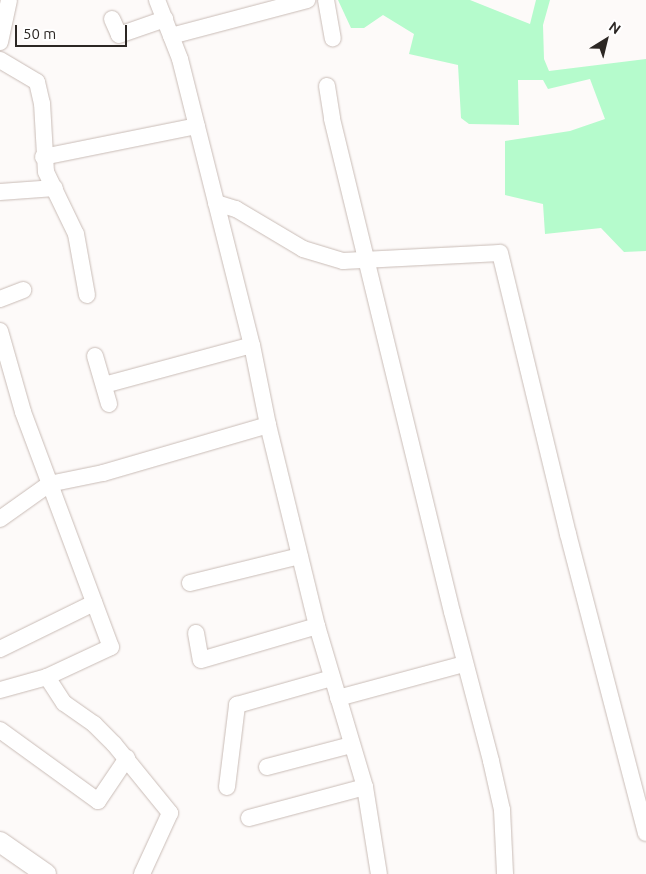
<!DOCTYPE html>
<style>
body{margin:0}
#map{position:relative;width:646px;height:874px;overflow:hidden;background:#fdfaf9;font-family:Ubuntu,sans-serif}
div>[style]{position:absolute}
.green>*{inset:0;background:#b5fbcc}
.roads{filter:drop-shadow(0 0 1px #c9bcb6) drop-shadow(0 0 1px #c9bcb6)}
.minor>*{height:16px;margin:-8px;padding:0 8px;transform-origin:8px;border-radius:8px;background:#fff}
.major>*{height:20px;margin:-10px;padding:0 10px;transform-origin:10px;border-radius:10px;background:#fff}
span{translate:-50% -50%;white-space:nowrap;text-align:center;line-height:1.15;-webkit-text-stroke:4.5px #fff;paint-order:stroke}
.north{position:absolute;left:581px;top:15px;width:50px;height:50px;-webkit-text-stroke:4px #fff;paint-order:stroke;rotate:36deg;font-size:14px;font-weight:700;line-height:20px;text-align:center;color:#2c2724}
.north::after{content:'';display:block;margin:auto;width:18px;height:22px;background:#2c2724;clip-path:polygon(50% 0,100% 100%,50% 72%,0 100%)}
.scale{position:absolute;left:15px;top:25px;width:112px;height:22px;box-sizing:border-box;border:2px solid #2c2724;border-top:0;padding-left:6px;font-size:15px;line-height:18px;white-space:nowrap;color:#2c2724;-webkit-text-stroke:4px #fff;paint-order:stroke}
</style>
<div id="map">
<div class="green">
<i style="clip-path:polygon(338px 0,470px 0,530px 24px,536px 0,550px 0,543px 25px,544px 59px,549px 71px,646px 59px,646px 251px,624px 252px,601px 228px,545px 234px,543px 204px,505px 195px,505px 141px,570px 131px,605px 119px,590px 79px,548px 89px,543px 80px,518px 80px,519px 125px,469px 124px,461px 118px,458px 65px,409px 54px,414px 34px,383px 15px,364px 28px,351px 28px)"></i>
</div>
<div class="roads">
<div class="minor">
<i style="left:157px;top:0;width:63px;rotate:68.7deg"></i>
<i style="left:180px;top:59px;width:295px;rotate:75.9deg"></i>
<i style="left:252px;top:345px;width:82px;rotate:78.7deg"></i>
<i style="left:268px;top:425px;width:207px;rotate:76.3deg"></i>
<i style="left:317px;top:626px;width:168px;rotate:73.4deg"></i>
<i style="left:365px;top:787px;width:88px;rotate:80.9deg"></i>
<i style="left:326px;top:0;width:39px;rotate:80deg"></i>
<i style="left:112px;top:19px;width:17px;rotate:66deg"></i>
<i style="left:119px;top:35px;width:49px;rotate:-19.2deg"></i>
<i style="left:171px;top:36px;width:141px;rotate:-14.8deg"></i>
<i style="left:0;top:42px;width:43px;rotate:-77.9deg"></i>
<i style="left:0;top:60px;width:43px;rotate:30.7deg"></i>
<i style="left:37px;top:82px;width:22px;rotate:77deg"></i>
<i style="left:42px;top:103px;width:69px;rotate:86.7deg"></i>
<i style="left:46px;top:172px;width:69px;rotate:64.2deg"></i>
<i style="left:76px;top:234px;width:62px;rotate:79.8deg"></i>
<i style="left:327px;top:86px;width:33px;rotate:81deg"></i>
<i style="left:332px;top:119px;width:507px;rotate:76.32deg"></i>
<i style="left:452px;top:612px;width:154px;rotate:75.3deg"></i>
<i style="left:491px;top:761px;width:50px;rotate:77.3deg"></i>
<i style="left:502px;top:810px;width:64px;rotate:87.3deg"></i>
<i style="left:43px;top:157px;width:157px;rotate:-11.4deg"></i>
<i style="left:0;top:192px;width:55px;rotate:-4.2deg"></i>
<i style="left:216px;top:203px;width:21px;rotate:17deg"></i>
<i style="left:236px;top:209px;width:78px;rotate:30.8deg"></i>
<i style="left:303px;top:249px;width:42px;rotate:16.7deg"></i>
<i style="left:343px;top:261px;width:157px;rotate:-2.9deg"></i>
<i style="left:500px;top:253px;width:289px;rotate:76.4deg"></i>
<i style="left:568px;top:534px;width:309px;rotate:75.4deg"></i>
<i style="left:0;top:299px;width:25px;rotate:-21deg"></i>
<i style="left:0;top:331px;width:84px;rotate:74.1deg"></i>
<i style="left:23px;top:412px;width:251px;rotate:69.5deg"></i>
<i style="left:111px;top:647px;width:71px;rotate:154.9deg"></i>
<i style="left:47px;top:677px;width:49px;rotate:164.5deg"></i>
<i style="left:95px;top:356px;width:50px;rotate:73.7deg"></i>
<i style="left:104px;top:385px;width:153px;rotate:-15.1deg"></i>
<i style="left:0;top:519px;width:60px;rotate:-35.5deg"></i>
<i style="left:49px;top:484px;width:55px;rotate:-11.5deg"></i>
<i style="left:103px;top:473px;width:172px;rotate:-16.2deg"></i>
<i style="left:190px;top:583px;width:113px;rotate:-13.8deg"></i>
<i style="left:196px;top:633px;width:27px;rotate:80deg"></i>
<i style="left:201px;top:660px;width:121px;rotate:-16.3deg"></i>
<i style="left:0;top:649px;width:105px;rotate:-26.1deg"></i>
<i style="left:47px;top:677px;width:31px;rotate:57deg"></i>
<i style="left:64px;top:703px;width:37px;rotate:35deg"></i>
<i style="left:94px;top:724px;width:28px;rotate:45deg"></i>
<i style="left:114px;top:744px;width:89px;rotate:50.9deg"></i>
<i style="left:170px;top:813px;width:67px;rotate:114.7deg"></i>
<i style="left:338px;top:698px;width:131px;rotate:-15.1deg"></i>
<i style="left:0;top:730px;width:121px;rotate:35.9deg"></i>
<i style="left:98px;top:801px;width:52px;rotate:-56deg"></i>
<i style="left:267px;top:767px;width:87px;rotate:-14.7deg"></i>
<i style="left:227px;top:787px;width:83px;rotate:-83deg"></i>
<i style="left:237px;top:705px;width:99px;rotate:-15.9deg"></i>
<i style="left:249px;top:818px;width:120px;rotate:-15deg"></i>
</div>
<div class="major">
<i style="left:0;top:842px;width:56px;rotate:34.8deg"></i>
</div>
</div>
<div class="north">N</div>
<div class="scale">50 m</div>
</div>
